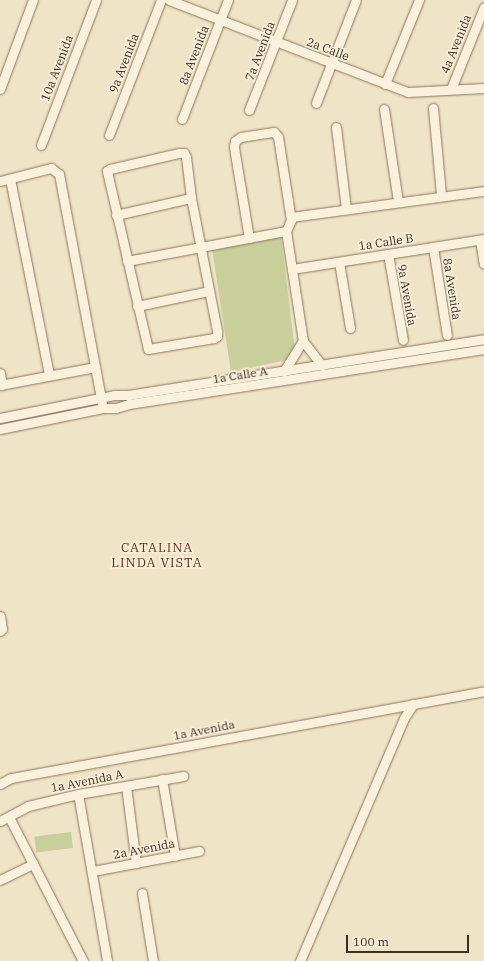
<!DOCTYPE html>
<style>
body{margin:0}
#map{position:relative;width:484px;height:961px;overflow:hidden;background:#f0e4c8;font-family:"IBM Plex Serif",serif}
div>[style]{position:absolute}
.green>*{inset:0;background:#c9cf9b;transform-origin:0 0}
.roads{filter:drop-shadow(0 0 1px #8d765c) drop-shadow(0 0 1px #8d765c)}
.minor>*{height:9px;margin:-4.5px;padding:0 4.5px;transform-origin:4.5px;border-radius:4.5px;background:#faf1dc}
span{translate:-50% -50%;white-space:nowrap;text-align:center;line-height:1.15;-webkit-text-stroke:3.5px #f7eed8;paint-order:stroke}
.street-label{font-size:12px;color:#3d2e20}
.neighbourhood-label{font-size:13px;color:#6b2e1e;letter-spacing:1px}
.scale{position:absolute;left:346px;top:935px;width:123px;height:18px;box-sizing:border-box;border:2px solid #3d2e20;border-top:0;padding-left:5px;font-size:12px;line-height:14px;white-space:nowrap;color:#3d2e20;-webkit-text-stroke:3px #f7eed8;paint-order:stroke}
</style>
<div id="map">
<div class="green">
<i style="clip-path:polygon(281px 236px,295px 350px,287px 360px,231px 372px,212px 249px)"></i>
<i style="left:71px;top:832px;width:16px;height:37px;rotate:83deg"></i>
</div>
<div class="roads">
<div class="minor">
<i style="left:169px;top:0;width:256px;rotate:21.1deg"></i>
<i style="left:408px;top:92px;width:76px;rotate:-3deg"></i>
<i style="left:385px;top:84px;width:91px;rotate:-68deg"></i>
<i style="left:0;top:89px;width:95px;rotate:-69.7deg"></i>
<i style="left:451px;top:89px;width:88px;rotate:-68.1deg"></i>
<i style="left:316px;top:103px;width:110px;rotate:-68.8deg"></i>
<i style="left:433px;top:108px;width:87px;rotate:84.7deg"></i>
<i style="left:384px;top:109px;width:94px;rotate:81.4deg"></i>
<i style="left:249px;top:110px;width:118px;rotate:-68.6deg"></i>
<i style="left:182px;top:119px;width:128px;rotate:-68.9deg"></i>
<i style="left:336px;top:127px;width:83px;rotate:83deg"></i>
<i style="left:109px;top:135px;width:145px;rotate:-68.9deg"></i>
<i style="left:41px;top:145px;width:155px;rotate:-69.2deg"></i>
<i style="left:179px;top:153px;width:5px"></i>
<i style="left:184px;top:153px;width:4px;rotate:63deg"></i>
<i style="left:186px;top:157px;width:41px;rotate:83deg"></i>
<i style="left:191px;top:198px;width:136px;rotate:78.9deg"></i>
<i style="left:217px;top:331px;width:5px;rotate:90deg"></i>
<i style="left:217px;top:336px;width:4px;rotate:146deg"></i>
<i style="left:214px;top:338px;width:67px;rotate:170.5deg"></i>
<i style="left:148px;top:349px;width:183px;rotate:-103deg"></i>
<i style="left:107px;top:171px;width:4px;rotate:-34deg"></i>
<i style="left:110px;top:169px;width:71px;rotate:-13.1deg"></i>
<i style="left:10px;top:179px;width:200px;rotate:78.7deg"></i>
<i style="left:0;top:181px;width:53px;rotate:-14.3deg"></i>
<i style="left:51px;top:168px;width:10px;rotate:37deg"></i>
<i style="left:59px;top:174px;width:233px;rotate:79.4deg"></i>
<i style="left:116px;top:215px;width:77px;rotate:-12.8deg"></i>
<i style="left:291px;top:217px;width:195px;rotate:-7.7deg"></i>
<i style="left:249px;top:238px;width:92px;rotate:-99.4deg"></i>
<i style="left:234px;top:147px;width:6px;rotate:-81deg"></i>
<i style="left:235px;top:141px;width:7px;rotate:-34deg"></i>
<i style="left:241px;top:137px;width:33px;rotate:-9deg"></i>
<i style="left:274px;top:132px;width:6px;rotate:51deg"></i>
<i style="left:278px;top:137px;width:84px;rotate:81.1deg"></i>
<i style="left:291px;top:220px;width:12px;rotate:114deg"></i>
<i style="left:286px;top:231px;width:111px;rotate:81.2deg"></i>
<i style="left:303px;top:341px;width:31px;rotate:52deg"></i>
<i style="left:480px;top:240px;width:24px;rotate:81deg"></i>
<i style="left:433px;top:247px;width:89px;rotate:81deg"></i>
<i style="left:388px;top:254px;width:87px;rotate:80.1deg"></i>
<i style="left:127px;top:261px;width:162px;rotate:-10.7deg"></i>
<i style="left:339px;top:262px;width:67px;rotate:80.5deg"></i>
<i style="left:292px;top:269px;width:194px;rotate:-8.9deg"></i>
<i style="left:137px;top:306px;width:74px;rotate:-11.8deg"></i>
<i style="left:284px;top:371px;width:36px;rotate:-58deg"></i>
<i style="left:0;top:373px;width:12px;rotate:81deg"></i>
<i style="left:0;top:385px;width:97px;rotate:-10.7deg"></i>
<i style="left:0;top:418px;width:116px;rotate:-11.4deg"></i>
<i style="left:114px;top:395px;width:14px"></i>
<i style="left:128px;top:395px;width:360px;rotate:-8.9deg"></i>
<i style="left:0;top:429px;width:105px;rotate:-11.5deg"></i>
<i style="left:103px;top:408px;width:13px"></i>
<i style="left:116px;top:408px;width:14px;rotate:-17deg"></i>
<i style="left:129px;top:404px;width:359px;rotate:-8.8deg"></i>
<i style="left:0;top:616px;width:13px;rotate:81deg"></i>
<i style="left:2px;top:629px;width:3px;rotate:135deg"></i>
<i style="left:162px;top:779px;width:78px;rotate:80.4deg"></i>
<i style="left:0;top:784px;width:13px;rotate:-29deg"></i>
<i style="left:11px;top:778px;width:481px;rotate:-10.4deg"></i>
<i style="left:126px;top:786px;width:78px;rotate:82.6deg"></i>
<i style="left:78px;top:794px;width:169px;rotate:80.1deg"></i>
<i style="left:9px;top:817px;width:162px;rotate:62.8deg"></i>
<i style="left:0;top:821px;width:32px;rotate:-28deg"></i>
<i style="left:28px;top:806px;width:51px;rotate:-13.5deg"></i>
<i style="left:78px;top:794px;width:107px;rotate:-9.7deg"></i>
<i style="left:93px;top:871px;width:108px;rotate:-10.7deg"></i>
<i style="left:0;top:880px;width:37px;rotate:-26deg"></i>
<i style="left:142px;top:893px;width:69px;rotate:80.8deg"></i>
<i style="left:300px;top:961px;width:264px;rotate:-66.8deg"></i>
<i style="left:404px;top:718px;width:17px;rotate:-57deg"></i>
</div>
</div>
<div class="street-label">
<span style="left:456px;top:44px;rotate:-68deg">4a Avenida</span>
<span style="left:328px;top:49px;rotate:21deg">2a Calle</span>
<span style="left:260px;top:51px;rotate:-69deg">7a Avenida</span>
<span style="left:194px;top:55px;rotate:-69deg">8a Avenida</span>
<span style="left:124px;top:63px;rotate:-69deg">9a Avenida</span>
<span style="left:57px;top:68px;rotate:-69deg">10a Avenida</span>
<span style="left:386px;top:242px;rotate:-9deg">1a Calle B</span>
<span style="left:452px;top:289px;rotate:81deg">8a Avenida</span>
<span style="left:407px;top:295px;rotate:80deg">9a Avenida</span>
<span style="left:240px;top:375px;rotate:-9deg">1a Calle A</span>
<span style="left:204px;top:730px;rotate:-11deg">1a Avenida</span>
<span style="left:87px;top:781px;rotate:-11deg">1a Avenida A</span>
<span style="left:144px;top:849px;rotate:-11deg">2a Avenida</span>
</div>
<div class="neighbourhood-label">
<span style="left:157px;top:556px">CATALINA<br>LINDA VISTA</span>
</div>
<div class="scale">100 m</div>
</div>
